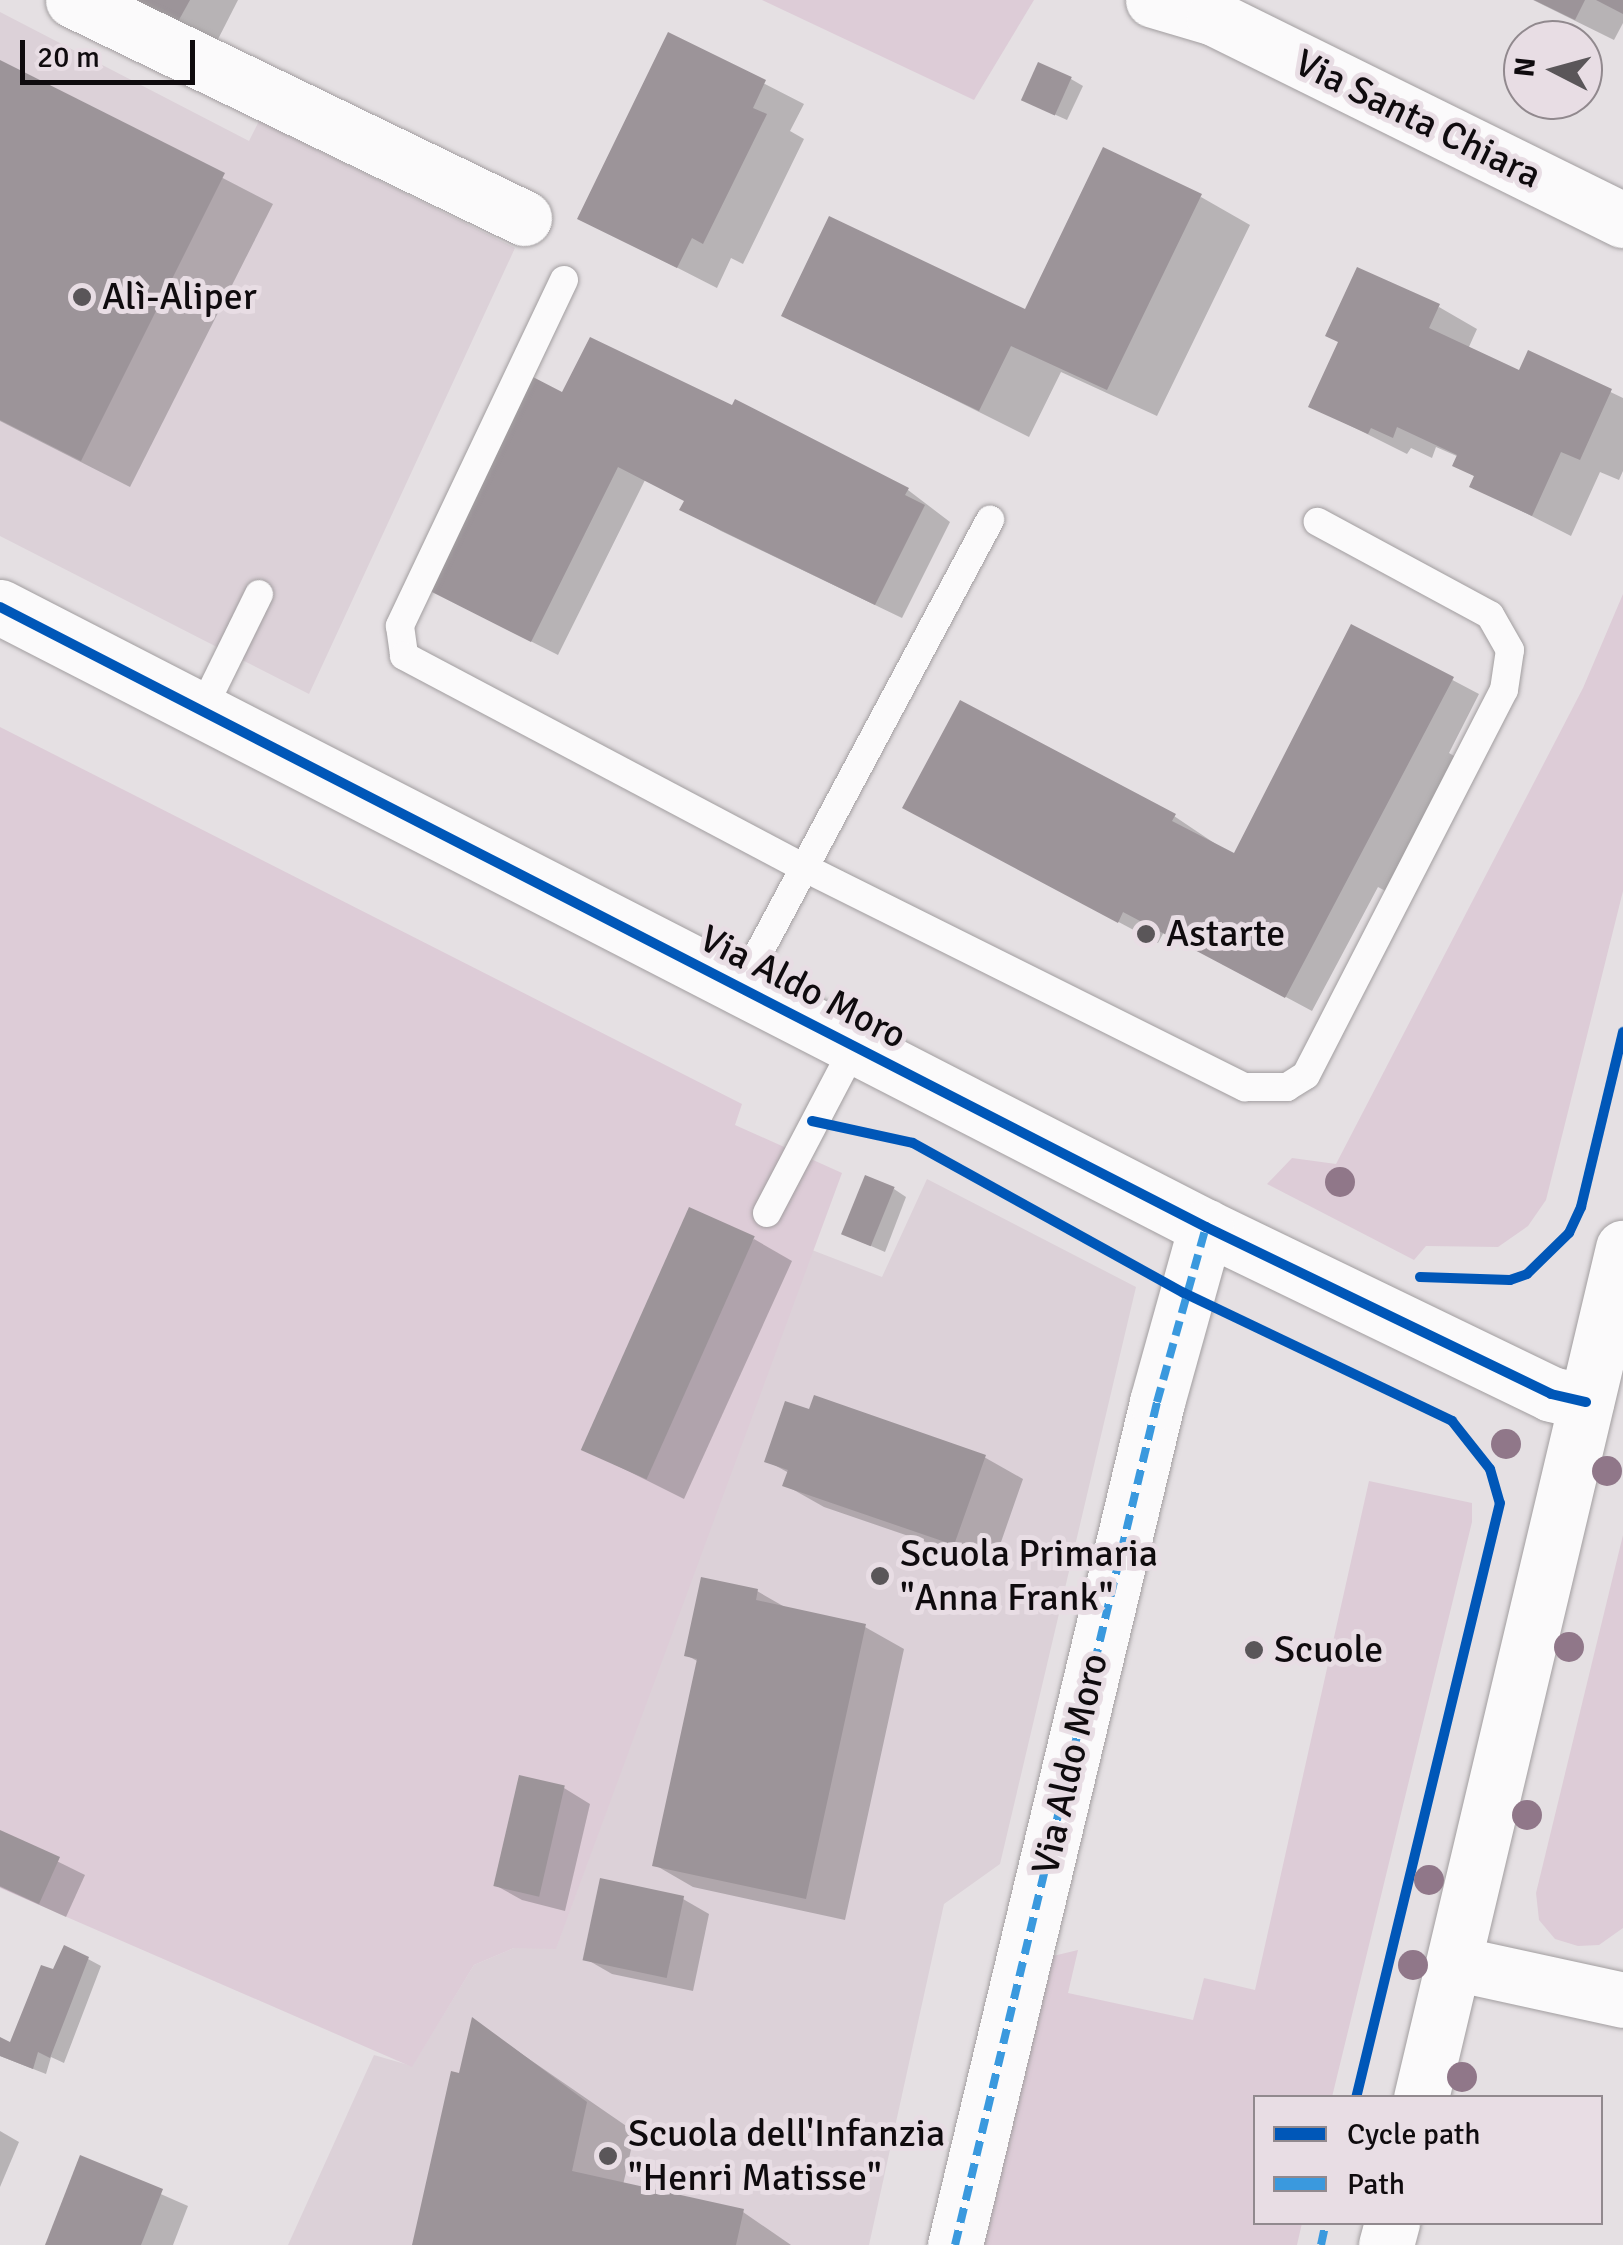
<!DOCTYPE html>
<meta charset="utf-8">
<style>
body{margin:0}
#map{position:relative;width:1623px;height:2245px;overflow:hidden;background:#e5e0e3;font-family:Signika,sans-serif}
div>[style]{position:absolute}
.built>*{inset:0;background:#dcd1d8}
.green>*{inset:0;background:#ddccd7}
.shadow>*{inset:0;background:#0003}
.building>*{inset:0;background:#9c9499;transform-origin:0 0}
.roads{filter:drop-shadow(0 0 2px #a29ea0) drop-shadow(0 0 2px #a29ea0)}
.service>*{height:28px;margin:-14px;padding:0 14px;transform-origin:14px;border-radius:14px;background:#fbfafb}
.minor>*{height:55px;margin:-27.5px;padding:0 27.5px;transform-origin:27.5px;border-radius:27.5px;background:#fbfafb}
.quiet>*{height:8px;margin-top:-4px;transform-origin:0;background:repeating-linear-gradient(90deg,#3a99de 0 15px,transparent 0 23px)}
.cycleway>*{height:10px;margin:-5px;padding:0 5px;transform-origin:5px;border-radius:5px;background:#0057b8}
.trees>*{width:30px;height:30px;margin:-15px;border-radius:50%;background:#907789}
.dots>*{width:28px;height:28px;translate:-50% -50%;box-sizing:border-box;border:5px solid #e8dde4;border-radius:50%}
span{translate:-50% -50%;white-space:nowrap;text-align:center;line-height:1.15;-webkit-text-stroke:10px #e8dde4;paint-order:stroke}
.street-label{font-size:38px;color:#0f0b0e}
.poi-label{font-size:38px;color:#0f0b0e}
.left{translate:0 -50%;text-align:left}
.legend{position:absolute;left:1253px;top:2095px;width:350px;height:130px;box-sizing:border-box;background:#e8dde4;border:2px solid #91898e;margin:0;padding:12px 18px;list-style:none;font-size:30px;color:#0f0b0e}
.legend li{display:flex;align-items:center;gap:20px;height:50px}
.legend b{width:50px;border:2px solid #91898e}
.north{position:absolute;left:1503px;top:20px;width:100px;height:100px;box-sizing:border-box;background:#e8dde4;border:2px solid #91898e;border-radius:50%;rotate:276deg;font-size:28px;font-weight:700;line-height:40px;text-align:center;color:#0f0b0e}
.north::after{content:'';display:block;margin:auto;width:35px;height:45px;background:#5a5659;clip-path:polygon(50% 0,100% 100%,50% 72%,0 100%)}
.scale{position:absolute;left:20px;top:40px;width:175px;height:45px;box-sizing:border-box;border:5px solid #0f0b0e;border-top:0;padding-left:12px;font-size:30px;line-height:35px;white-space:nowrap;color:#0f0b0e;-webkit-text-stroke:8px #e8dde4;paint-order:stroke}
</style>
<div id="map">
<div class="built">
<i style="clip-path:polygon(0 12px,249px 141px,259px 121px,515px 248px,309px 694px,0 536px)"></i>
<i style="clip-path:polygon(927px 1179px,1136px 1287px,1000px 1864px,944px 1904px,869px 2245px,288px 2245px,374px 2055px,412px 2066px,474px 1965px,514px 1948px,556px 1948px,812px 1250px,882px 1277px)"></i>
</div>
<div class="green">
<i style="clip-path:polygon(762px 0,1034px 0,974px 100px)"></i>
<i style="clip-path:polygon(1623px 594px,1623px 891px,1546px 1200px,1528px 1226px,1498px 1247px,1426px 1246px,1414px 1260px,1267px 1184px,1292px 1158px,1336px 1164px,1583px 688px)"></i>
<i style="clip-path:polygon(0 727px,742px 1104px,735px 1125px,842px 1173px,556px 1949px,514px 1948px,474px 1965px,412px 2067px,0 1888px)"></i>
<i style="clip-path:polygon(1369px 1481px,1472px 1503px,1472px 1522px,1332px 2097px,1256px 2098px,1256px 2222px,1302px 2223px,1297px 2245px,984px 2245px,1053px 1956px,1078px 1950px,1068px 1993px,1193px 2020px,1204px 1978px,1255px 1990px)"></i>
<i style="clip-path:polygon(1623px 1535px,1623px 1928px,1599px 1945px,1578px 1946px,1555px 1939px,1539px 1920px,1536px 1893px)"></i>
</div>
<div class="shadow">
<i style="clip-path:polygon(119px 0,238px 0,214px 47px)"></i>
<i style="clip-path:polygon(1533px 0,1623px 0,1623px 23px,1614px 40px)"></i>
<i style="clip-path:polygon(669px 35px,804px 104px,790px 131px,804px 139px,743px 264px,731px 258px,717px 288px,580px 218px)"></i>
<i style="clip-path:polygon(0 63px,273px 204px,130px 487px,0 421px)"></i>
<i style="clip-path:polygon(1071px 79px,1083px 86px,1067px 120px,1036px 106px)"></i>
<i style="clip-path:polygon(1201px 197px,1250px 225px,1157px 416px,1061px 372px,1029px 437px,785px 315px,1026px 312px)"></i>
<i style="clip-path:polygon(1439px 307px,1477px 329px,1468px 349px,1520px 373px,1529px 353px,1623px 398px,1623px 471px,1619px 480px,1600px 472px,1571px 536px,1472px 486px,1476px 477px,1455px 465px,1459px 457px,1436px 447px,1432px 458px,1411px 448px,1407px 454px,1311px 406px)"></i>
<i style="clip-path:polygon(563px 395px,908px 490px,950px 522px,902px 618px,721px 531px,682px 509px,686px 501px,645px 480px,558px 655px,455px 603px)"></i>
<i style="clip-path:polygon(1352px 627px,1479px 694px,1449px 753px,1461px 760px,1393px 895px,1378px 887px,1312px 1011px,1164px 932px,1158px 943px,944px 829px,1174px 816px,1235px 857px)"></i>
<i style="clip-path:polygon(894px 1189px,906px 1197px,885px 1252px,857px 1240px)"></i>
<i style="clip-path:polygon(754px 1239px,792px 1261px,684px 1499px,582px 1448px)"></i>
<i style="clip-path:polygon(984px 1457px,1023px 1479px,993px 1565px,824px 1507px,785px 1485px,789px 1473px,767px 1461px)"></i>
<i style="clip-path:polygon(757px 1591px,790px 1610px,865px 1627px,904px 1649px,845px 1920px,693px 1887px,655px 1865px,699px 1662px,686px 1655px)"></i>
<i style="clip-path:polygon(564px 1788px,590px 1804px,565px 1911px,522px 1900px,495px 1885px)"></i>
<i style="clip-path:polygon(0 1833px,85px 1875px,66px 1917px,0 1887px)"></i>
<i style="clip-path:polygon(683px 1899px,709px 1914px,693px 1991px,612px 1974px,586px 1959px)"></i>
<i style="clip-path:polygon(88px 1959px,101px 1966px,64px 2063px,51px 2057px,46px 2074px,0 2056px,0 2039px,11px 2045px,54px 1972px)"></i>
<i style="clip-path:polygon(474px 2021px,635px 2132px,623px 2185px,743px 2212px,791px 2245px,415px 2245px)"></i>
<i style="clip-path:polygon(0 2131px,19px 2142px,0 2187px)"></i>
<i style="clip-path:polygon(81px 2159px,188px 2206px,173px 2245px,47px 2245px)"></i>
</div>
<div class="building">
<i style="clip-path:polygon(120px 0,190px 0,175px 27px)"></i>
<i style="clip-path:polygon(1534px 0,1585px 0,1575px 20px)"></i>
<i style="clip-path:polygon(1596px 0,1623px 0,1623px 14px)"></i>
<i style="clip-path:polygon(668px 32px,766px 80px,753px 108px,767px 114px,703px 244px,692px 238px,677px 268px,577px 219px)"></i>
<i style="clip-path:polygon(0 60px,225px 173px,81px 461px,0 420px)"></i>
<i style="left:1038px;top:62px;width:37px;height:42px;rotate:24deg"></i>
<i style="clip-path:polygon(1103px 147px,1202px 194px,1107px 390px,1011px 346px,979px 411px,781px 316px,829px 216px,1025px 309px)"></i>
<i style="clip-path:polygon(1357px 267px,1440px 304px,1429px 328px,1519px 370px,1528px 350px,1612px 389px,1580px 460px,1561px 452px,1532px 516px,1469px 487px,1474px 476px,1452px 466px,1457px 455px,1397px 427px,1393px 438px,1371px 428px,1368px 434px,1308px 407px,1338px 342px,1325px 336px)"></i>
<i style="clip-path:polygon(590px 337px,732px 405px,735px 399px,909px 488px,905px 495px,925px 505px,875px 605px,679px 510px,684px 501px,618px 467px,531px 642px,426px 589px,533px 377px,562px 392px)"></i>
<i style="clip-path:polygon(1351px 624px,1454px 677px,1285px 998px,1123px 912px,1118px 923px,902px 808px,960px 700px,1176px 814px,1172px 821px,1234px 853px)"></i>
<i style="left:865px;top:1175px;width:32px;height:64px;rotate:22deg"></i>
<i style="left:689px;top:1207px;width:72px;height:266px;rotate:24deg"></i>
<i style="clip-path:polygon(814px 1395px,986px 1455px,954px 1545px,782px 1486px,788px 1470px,764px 1462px,785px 1401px,809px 1409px)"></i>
<i style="clip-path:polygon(701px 1577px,758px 1589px,756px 1600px,866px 1624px,806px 1899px,652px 1866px,697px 1659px,684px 1656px)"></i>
<i style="left:519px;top:1775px;width:47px;height:114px;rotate:13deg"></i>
<i style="clip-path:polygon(0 1830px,60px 1857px,39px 1904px,0 1886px)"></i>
<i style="left:600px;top:1878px;width:86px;height:84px;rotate:12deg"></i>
<i style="clip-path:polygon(64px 1945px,89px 1957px,50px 2058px,38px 2052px,33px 2069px,0 2056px,0 2037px,10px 2042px,41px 1965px,53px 1969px)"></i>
<i style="clip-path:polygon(472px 2017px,587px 2102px,572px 2171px,744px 2209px,736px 2245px,412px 2245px,451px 2071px,459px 2073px)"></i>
<i style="clip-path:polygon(80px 2155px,163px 2189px,141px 2245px,45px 2245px)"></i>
</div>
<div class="roads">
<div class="service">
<i style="left:564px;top:280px;width:383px;rotate:115.4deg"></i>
<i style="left:400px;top:626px;width:30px;rotate:82deg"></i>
<i style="left:404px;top:656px;width:451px;rotate:27.9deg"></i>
<i style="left:803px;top:867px;width:494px;rotate:26.5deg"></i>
<i style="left:1245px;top:1087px;width:42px"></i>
<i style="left:1287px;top:1087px;width:22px;rotate:-32deg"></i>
<i style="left:1306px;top:1075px;width:433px;rotate:-62.8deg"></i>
<i style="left:1504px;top:690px;width:40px;rotate:-81.5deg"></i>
<i style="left:1510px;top:650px;width:40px;rotate:-119.7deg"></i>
<i style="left:1490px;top:615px;width:196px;rotate:-151.6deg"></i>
<i style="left:202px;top:710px;width:129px;rotate:-63.8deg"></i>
<i style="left:740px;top:988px;width:531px;rotate:-61.89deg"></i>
<i style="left:767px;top:1213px;width:187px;rotate:-62.3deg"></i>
</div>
<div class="minor">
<i style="left:73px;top:0;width:501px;rotate:25.8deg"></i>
<i style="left:1153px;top:0;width:64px;rotate:16.4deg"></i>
<i style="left:1214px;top:18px;width:456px;rotate:26.3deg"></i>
<i style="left:0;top:607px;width:1356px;rotate:27.21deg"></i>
<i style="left:1206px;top:1227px;width:383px;rotate:25.8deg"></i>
<i style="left:1551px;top:1394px;width:36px;rotate:13deg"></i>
<i style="left:1454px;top:1963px;width:173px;rotate:12.3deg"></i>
<i style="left:1421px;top:2098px;width:874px;rotate:-76.63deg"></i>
<i style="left:955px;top:2245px;width:867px;rotate:-76.52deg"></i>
<i style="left:1157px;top:1402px;width:182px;rotate:-74.4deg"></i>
<i style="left:1386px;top:2245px;width:24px;rotate:-75deg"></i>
</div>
</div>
<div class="quiet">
<i style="left:955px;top:2245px;width:867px;rotate:-76.52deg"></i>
<i style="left:1157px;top:1402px;width:182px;rotate:-74.4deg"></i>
<i style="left:1321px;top:2245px;width:24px;rotate:-78deg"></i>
</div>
<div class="cycleway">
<i style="left:0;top:607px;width:1356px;rotate:27.21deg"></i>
<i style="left:1206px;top:1227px;width:383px;rotate:25.8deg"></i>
<i style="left:1551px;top:1394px;width:36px;rotate:13deg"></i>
<i style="left:812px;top:1121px;width:103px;rotate:12.3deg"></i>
<i style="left:913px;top:1143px;width:310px;rotate:29deg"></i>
<i style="left:1184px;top:1293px;width:297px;rotate:25.5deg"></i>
<i style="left:1452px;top:1421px;width:61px;rotate:51.6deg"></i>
<i style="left:1490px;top:1469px;width:35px;rotate:74deg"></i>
<i style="left:1500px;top:1503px;width:612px;rotate:103.6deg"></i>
<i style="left:1420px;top:1277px;width:90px;rotate:1.9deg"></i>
<i style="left:1510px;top:1280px;width:18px;rotate:-19deg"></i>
<i style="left:1527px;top:1274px;width:59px;rotate:-44.3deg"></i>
<i style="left:1569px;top:1233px;width:29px;rotate:-65deg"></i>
<i style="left:1581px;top:1207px;width:180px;rotate:-76.5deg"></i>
</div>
<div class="trees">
<i style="left:1340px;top:1182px"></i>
<i style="left:1506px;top:1444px"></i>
<i style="left:1607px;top:1471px"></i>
<i style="left:1569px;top:1647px"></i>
<i style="left:1527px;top:1815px"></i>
<i style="left:1429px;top:1880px"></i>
<i style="left:1413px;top:1965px"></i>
<i style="left:1462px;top:2077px"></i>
</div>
<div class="dots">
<i style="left:82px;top:297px;background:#5a5659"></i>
<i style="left:1146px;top:934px;background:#5a5659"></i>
<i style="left:880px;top:1576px;background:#5a5659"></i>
<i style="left:1254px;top:1650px;background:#5a5659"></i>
<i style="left:608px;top:2156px;background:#5a5659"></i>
</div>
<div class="street-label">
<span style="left:1418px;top:119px;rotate:26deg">Via Santa Chiara</span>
<span style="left:803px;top:987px;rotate:27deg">Via Aldo Moro</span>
<span style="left:1070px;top:1764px;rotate:-77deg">Via Aldo Moro</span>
</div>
<div class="poi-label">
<span class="left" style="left:102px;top:297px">Alì-Aliper</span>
<span class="left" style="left:1166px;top:934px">Astarte</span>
<span class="left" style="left:900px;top:1576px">Scuola Primaria<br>"Anna Frank"</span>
<span class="left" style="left:1274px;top:1650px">Scuole</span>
<span class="left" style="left:628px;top:2156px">Scuola dell'Infanzia<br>"Henri Matisse"</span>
</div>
<ul class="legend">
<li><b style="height:12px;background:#0057b8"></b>Cycle path</li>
<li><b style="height:12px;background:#3a99de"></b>Path</li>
</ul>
<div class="north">N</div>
<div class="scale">20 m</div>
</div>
